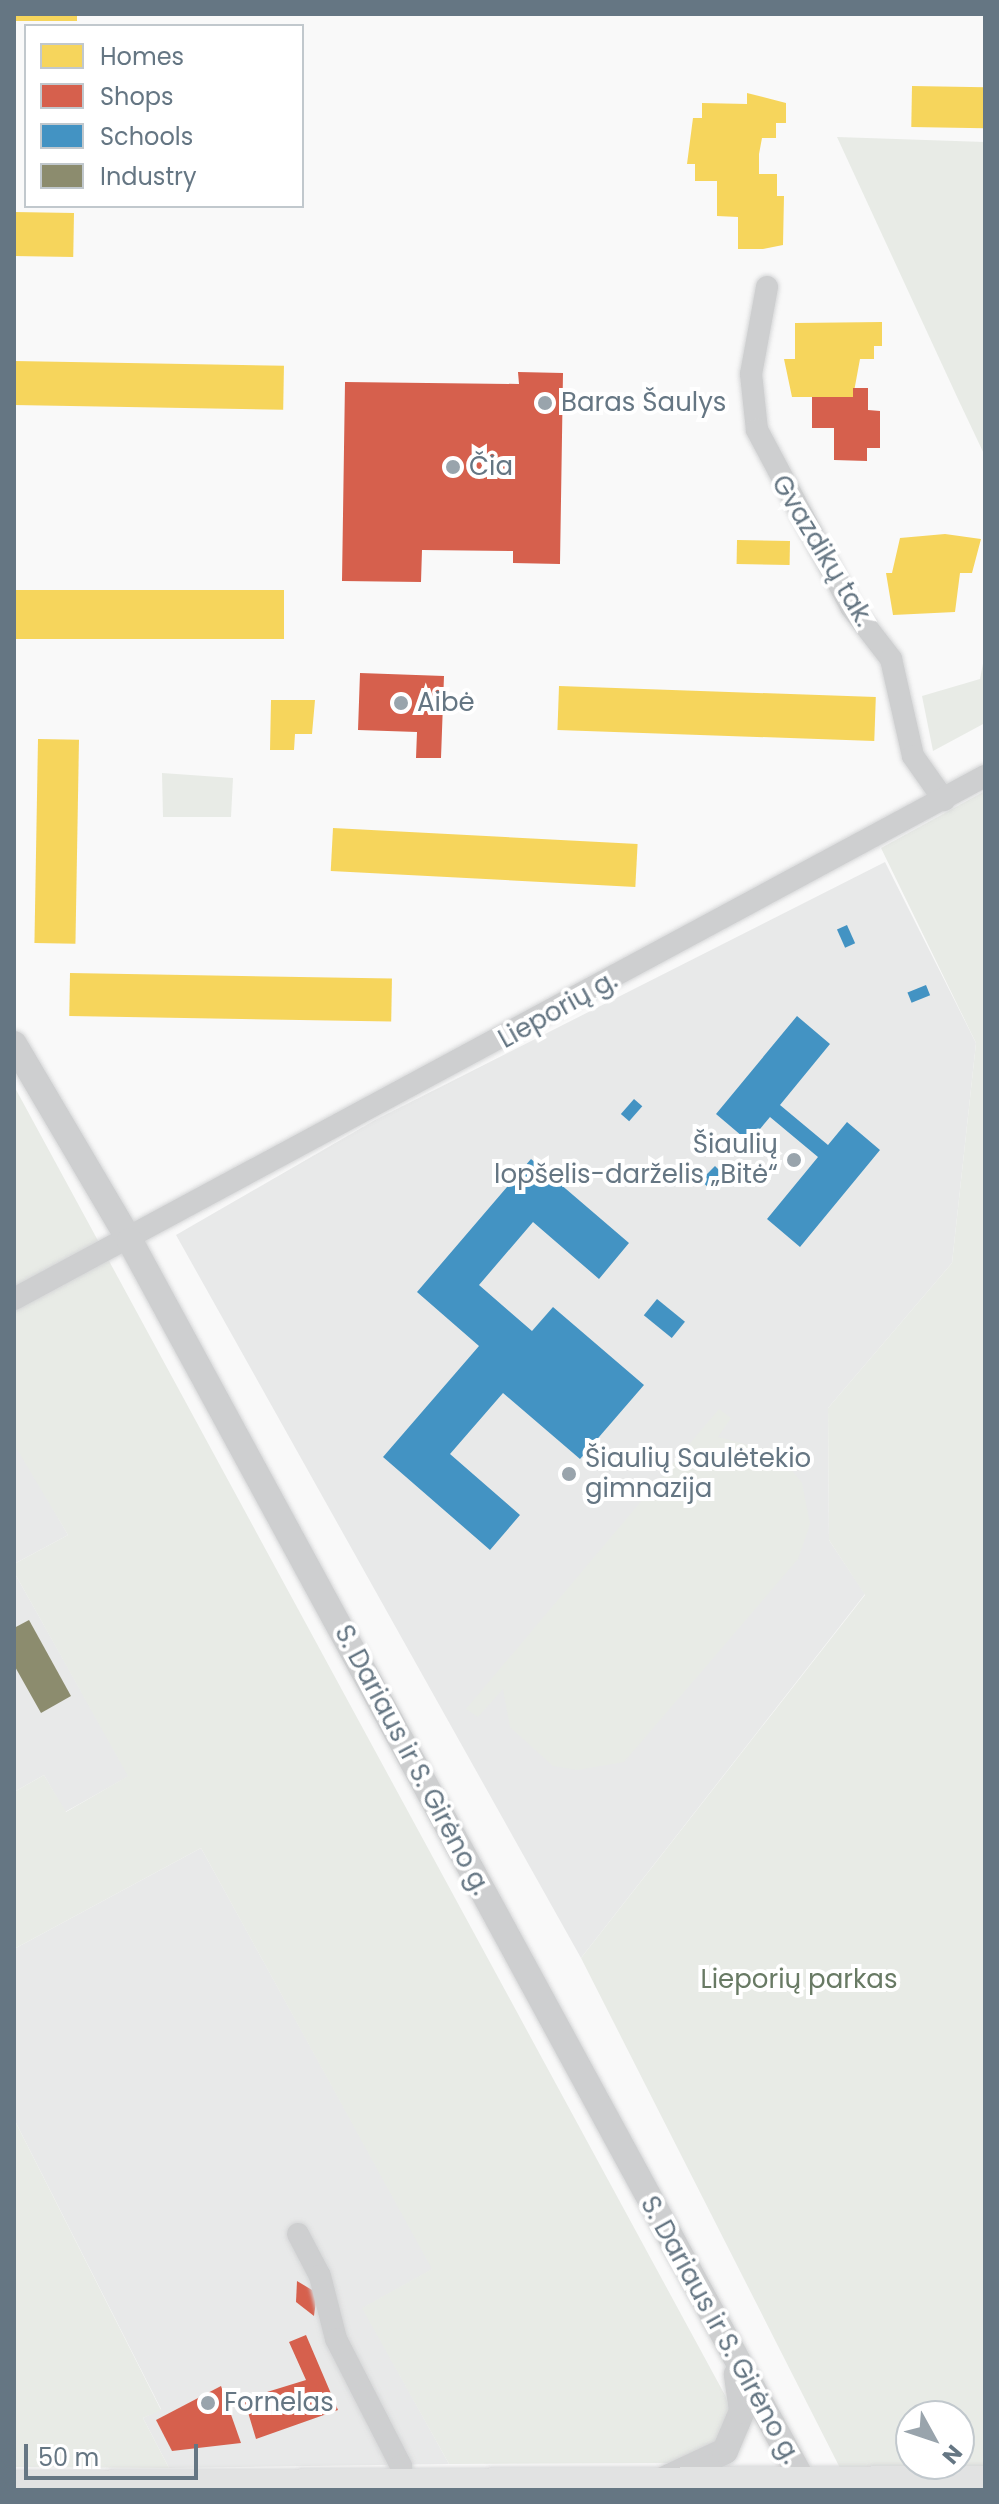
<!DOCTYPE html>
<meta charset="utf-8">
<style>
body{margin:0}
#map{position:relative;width:999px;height:2504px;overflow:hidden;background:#f9f9f9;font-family:Poppins,sans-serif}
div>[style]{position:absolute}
.built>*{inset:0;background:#e8e9e9}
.green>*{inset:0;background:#e8ebe6}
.homes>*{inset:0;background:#f6d55c;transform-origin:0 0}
.shops>*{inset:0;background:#d6604d}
.schools>*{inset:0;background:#4393c3;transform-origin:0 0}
.industry>*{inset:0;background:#8c8c6e}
.roads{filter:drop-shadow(0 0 2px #d5d6d7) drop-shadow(0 0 2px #d5d6d7)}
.minor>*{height:22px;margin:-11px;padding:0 11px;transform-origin:11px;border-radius:11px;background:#cecfd0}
.tertiary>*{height:26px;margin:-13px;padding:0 13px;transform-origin:13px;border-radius:13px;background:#cecfd0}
.secondary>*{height:30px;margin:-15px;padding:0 15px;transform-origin:15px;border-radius:15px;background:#e1e2e2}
.dots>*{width:22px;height:22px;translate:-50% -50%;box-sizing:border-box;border:4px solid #fff;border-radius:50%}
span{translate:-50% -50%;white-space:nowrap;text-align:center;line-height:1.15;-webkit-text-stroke:8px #fff;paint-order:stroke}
.poi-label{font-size:26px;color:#657683}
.left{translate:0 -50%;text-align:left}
.right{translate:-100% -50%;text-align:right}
.street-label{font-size:26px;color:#657683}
.park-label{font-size:26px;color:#687a64}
.frame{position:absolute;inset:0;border:16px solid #657683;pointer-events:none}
.legend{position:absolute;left:24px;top:24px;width:280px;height:184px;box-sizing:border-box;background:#fff;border:2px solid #c1c8cd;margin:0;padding:10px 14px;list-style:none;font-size:24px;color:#657683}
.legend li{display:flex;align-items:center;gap:16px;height:40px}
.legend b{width:40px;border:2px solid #c1c8cd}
.north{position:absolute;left:895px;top:2400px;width:80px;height:80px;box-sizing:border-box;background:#fff;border:2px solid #c1c8cd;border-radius:50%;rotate:130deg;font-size:22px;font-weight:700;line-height:32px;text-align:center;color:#657683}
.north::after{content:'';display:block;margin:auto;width:28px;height:36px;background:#99a4ac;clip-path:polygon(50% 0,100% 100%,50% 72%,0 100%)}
.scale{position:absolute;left:24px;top:2444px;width:174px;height:36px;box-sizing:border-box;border:4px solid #657683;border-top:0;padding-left:10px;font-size:24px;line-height:28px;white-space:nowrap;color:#657683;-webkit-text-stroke:6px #fff;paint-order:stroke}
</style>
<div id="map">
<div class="built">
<i style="clip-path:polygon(885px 862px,976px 1043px,952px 1263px,828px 1408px,829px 1540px,865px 1594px,581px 1958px,176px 1235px,375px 1120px)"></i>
<i style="clip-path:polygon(16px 1443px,68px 1535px,14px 1564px,14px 1444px)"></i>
<i style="clip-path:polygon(14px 1572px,129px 1776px,65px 1812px,44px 1775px,14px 1792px)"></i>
<i style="clip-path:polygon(201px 1848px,433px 2269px,363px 2308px,449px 2464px,169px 2468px,143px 2418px,161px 2409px,14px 2119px,14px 1949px)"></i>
</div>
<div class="green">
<i style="clip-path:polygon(837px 137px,985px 142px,985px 456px,958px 399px)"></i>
<i style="clip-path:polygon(985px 653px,985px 723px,933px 751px,922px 696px,980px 679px)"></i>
<i style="clip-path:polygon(162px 773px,233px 778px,231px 817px,163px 817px)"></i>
<i style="clip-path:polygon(evenodd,985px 791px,985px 2466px,840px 2468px,581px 1958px,865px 1595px,829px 1540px,828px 1408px,952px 1263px,976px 1043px,881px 848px,985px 791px,911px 2416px,959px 2416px,959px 2464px,911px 2464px,911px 2416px)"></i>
<i style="clip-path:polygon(14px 1086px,726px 2397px,730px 2414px,721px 2441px,679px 2463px,449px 2464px,362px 2308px,432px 2269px,201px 1848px,14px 1949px,14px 1792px,44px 1775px,66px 1812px,128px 1776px,14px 1572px,14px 1564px,68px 1535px,14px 1444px)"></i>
<i style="clip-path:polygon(719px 1409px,731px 1418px,718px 1437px,778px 1453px,802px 1483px,810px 1524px,798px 1559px,624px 1762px,577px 1770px,553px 1766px,510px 1727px,503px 1689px,478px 1717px,466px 1709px)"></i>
<i style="clip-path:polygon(14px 2119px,161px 2410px,143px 2418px,169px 2468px,14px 2467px)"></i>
</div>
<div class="homes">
<i style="left:14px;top:14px;width:63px;height:7px"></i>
<i style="left:912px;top:86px;width:73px;height:41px;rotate:1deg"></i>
<i style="clip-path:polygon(747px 93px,786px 103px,786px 123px,776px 123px,776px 138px,762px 138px,759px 154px,759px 174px,777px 174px,777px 196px,784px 196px,783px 245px,763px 249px,738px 249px,738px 217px,717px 216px,717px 181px,695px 181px,695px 164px,687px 164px,693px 118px,702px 118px,702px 103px,747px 104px)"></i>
<i style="left:14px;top:212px;width:60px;height:44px;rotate:1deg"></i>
<i style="clip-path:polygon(882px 322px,882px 346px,874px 346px,874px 359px,860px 359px,853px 397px,792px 397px,784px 359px,795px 359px,795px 323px)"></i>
<i style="left:14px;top:361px;width:270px;height:44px;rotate:1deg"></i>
<i style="clip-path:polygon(945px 534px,981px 539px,972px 573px,960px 573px,955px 612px,893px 615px,886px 573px,892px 573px,900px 538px)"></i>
<i style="left:737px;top:540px;width:53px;height:24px;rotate:1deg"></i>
<i style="left:14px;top:590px;width:270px;height:49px"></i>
<i style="left:559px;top:686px;width:317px;height:44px;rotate:2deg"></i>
<i style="clip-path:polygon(271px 700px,315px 700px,312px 734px,295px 734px,294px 750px,270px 750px)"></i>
<i style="left:38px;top:739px;width:41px;height:204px;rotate:1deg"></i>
<i style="left:333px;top:828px;width:305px;height:43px;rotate:3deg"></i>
<i style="left:70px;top:973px;width:322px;height:43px;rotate:1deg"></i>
</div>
<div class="shops">
<i style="clip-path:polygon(518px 372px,563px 373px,560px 564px,513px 563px,513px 551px,422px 550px,421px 582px,342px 581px,345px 382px,519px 384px)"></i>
<i style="clip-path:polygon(853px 388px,868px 388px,868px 410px,880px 411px,880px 448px,867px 448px,867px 461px,834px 460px,834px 428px,812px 428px,812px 397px,853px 397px)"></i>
<i style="clip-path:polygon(360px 673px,444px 676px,441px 758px,416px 758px,417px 732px,358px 730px)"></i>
<i style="clip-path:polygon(297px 2281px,317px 2293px,314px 2316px,296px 2302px)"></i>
<i style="clip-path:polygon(306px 2335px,338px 2410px,256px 2439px,244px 2399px,306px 2380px,289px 2342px)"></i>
<i style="clip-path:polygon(221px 2386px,241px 2443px,172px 2451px,156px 2420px)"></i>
</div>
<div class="schools">
<i style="left:847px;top:925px;width:20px;height:11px;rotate:66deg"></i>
<i style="left:926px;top:985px;width:11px;height:20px;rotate:68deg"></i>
<i style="clip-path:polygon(797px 1016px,830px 1044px,780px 1105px,828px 1145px,847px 1122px,880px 1150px,800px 1247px,767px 1219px,818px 1157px,770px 1117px,749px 1142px,716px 1114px)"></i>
<i style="left:634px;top:1099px;width:11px;height:20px;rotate:41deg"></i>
<i style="clip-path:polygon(531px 1159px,629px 1243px,599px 1279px,533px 1222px,479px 1285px,532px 1331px,553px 1307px,644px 1385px,580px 1459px,503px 1393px,450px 1454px,520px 1515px,490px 1550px,383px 1457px,479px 1346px,417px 1292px)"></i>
<i style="left:715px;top:1166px;width:11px;height:20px;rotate:45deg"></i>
<i style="left:657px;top:1299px;width:36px;height:21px;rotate:39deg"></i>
</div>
<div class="industry">
<i style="clip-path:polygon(29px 1620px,71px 1696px,41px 1713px,14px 1665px,14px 1628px)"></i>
</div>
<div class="roads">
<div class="minor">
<i style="left:767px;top:287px;width:88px;rotate:100.4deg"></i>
<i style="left:751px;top:374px;width:56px;rotate:83.9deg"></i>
<i style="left:757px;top:430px;width:200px;rotate:62deg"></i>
<i style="left:851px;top:607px;width:66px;rotate:52.4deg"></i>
<i style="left:891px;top:659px;width:99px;rotate:77.2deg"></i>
<i style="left:913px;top:756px;width:54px;rotate:54.8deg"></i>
<i style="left:14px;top:1299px;width:1103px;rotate:-28.31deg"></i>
<i style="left:298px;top:2234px;width:47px;rotate:62.4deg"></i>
<i style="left:320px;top:2276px;width:65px;rotate:75.7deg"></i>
<i style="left:336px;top:2339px;width:143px;rotate:62.9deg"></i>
<i style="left:401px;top:2466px;width:19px;rotate:87deg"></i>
</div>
<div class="tertiary">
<i style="left:14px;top:1044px;width:229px;rotate:59.5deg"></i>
<i style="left:130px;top:1241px;width:1411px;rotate:61.51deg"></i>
<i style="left:665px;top:2479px;width:66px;rotate:-25deg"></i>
<i style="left:725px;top:2451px;width:43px;rotate:-67deg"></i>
<i style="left:742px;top:2411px;width:37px;rotate:-98deg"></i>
</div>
<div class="secondary">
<i style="left:14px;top:2486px;width:971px;rotate:-0.3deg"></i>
</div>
</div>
<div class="dots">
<i style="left:545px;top:403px;background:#99a4ac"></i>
<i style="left:453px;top:467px;background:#99a4ac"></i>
<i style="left:401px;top:703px;background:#99a4ac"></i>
<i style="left:794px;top:1160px;background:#99a4ac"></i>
<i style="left:569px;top:1474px;background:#99a4ac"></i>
<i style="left:208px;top:2403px;background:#99a4ac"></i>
</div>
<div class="poi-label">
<span class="left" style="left:561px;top:403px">Baras Šaulys</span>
<span class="left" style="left:469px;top:467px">Čia</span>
<span class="left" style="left:417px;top:703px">Aibė</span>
<span class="right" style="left:778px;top:1160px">Šiaulių<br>lopšelis-darželis „Bitė“</span>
<span class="left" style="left:585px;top:1474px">Šiaulių Saulėtekio<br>gimnazija</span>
<span class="left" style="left:224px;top:2403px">Fornelas</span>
</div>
<div class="street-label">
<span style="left:822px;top:551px;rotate:59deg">Gvazdikų tak.</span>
<span style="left:558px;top:1010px;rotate:-29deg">Lieporių g.</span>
<span style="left:412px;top:1760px;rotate:62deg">S. Dariaus ir S. Girėno g.</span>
<span style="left:720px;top:2330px;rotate:61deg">S. Dariaus ir S. Girėno g.</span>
</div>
<div class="park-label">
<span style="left:799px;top:1980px">Lieporių parkas</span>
</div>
<div class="frame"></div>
<ul class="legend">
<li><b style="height:22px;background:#f6d55c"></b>Homes</li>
<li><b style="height:22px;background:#d6604d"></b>Shops</li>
<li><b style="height:22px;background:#4393c3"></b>Schools</li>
<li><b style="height:22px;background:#8c8c6e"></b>Industry</li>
</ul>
<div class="north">N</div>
<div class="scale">50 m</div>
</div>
